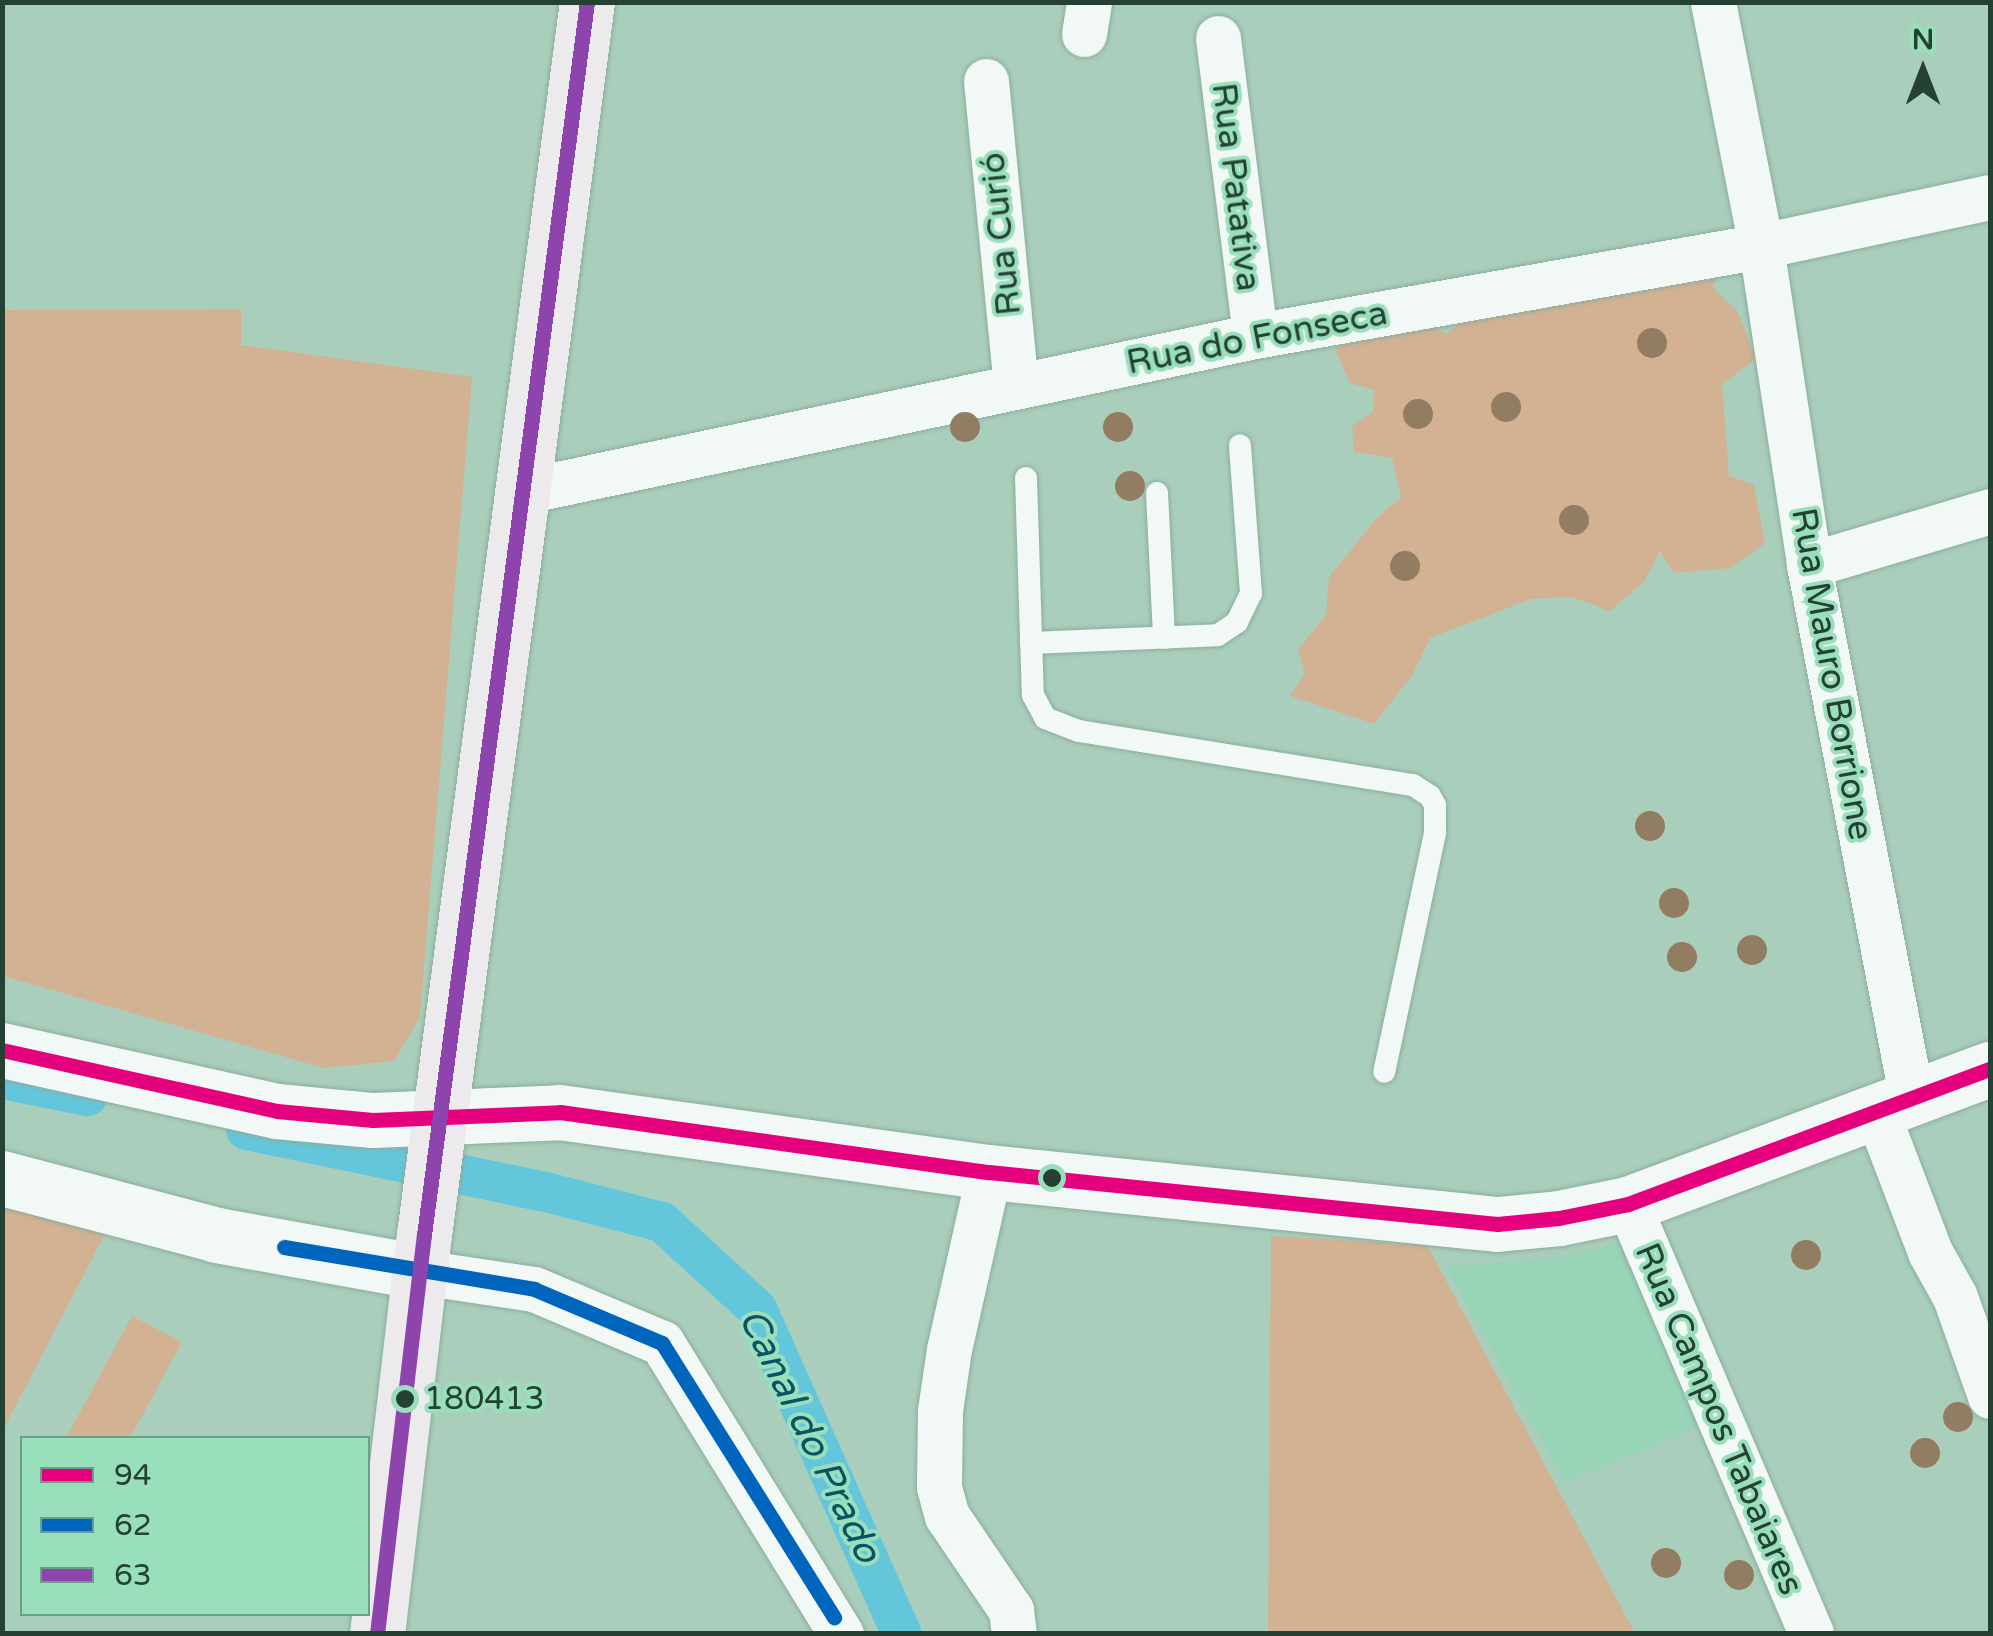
<!DOCTYPE html>
<meta charset="utf-8">
<style>
body{margin:0}
#map{position:relative;width:1993px;height:1636px;overflow:hidden;background:#a9cfbc;font-family:"Varela Round",sans-serif}
div>[style]{position:absolute}
.built>*{inset:0;background:#98d4b7}
.green>*{inset:0;background:#d3b193}
.canal>*{height:40px;margin:-20px;padding:0 20px;transform-origin:20px;border-radius:20px;background:#64c6db}
.roads{filter:drop-shadow(0 0 2px #8dac9c) drop-shadow(0 0 2px #8dac9c)}
.lane>*{height:22px;margin:-11px;padding:0 11px;transform-origin:11px;border-radius:11px;background:#f2f8f5}
.street>*{height:45px;margin:-22.5px;padding:0 22.5px;transform-origin:22.5px;border-radius:22.5px;background:#f2f8f5}
.secondary>*{height:55px;margin:-27.5px;padding:0 27.5px;transform-origin:27.5px;border-radius:27.5px;background:#f2f8f5}
.primary>*{height:55px;margin:-27.5px;padding:0 27.5px;transform-origin:27.5px;border-radius:27.5px;background:#eceaec}
.bus-1>*{height:15px;margin:-7.5px;padding:0 7.5px;transform-origin:7.5px;border-radius:7.5px;background:#e5007d}
.bus-2>*{height:15px;margin:-7.5px;padding:0 7.5px;transform-origin:7.5px;border-radius:7.5px;background:#0065bd}
.bus-3>*{height:15px;margin:-7.5px;padding:0 7.5px;transform-origin:7.5px;border-radius:7.5px;background:#8e44ad}
.trees>*{width:30px;height:30px;margin:-15px;border-radius:50%;background:#927c62}
.dots>*{width:28px;height:28px;translate:-50% -50%;box-sizing:border-box;border:5px solid #99dfbc;border-radius:50%}
span{translate:-50% -50%;white-space:nowrap;text-align:center;line-height:1.15;-webkit-text-stroke:8px #99dfbc;paint-order:stroke}
.bus-label{font-size:32px;color:#244133}
.left{translate:0 -50%;text-align:left}
.street-label{font-size:35px;color:#244133}
.water-label{font-size:38px;color:#0a5265;font-style:italic}
.frame{position:absolute;inset:0;border:5px solid #244133;pointer-events:none}
.legend{position:absolute;left:20px;top:1436px;width:350px;height:180px;box-sizing:border-box;background:#99dfbc;border:2px solid #6aa085;margin:0;padding:12px 18px;list-style:none;font-size:30px;color:#244133}
.legend li{display:flex;align-items:center;gap:20px;height:50px}
.legend b{width:50px;border:2px solid #6aa085}
.north{position:absolute;left:1873px;top:20px;width:100px;height:100px;-webkit-text-stroke:8px #99dfbc;paint-order:stroke;rotate:0deg;font-size:28px;font-weight:700;line-height:40px;text-align:center;color:#244133}
.north::after{content:'';display:block;margin:auto;width:35px;height:45px;background:#244133;clip-path:polygon(50% 0,100% 100%,50% 72%,0 100%)}
</style>
<div id="map">
<div class="built">
<i style="clip-path:polygon(1631px 1241px,1705px 1424px,1565px 1482px,1446px 1266px,1558px 1258px)"></i>
</div>
<div class="green">
<i style="clip-path:polygon(1717px 270px,1713px 288px,1738px 312px,1756px 359px,1722px 384px,1729px 476px,1754px 485px,1765px 543px,1731px 568px,1674px 573px,1660px 551px,1644px 582px,1610px 611px,1571px 597px,1531px 599px,1430px 638px,1413px 674px,1374px 724px,1290px 696px,1305px 674px,1298px 649px,1326px 616px,1329px 577px,1375px 520px,1401px 497px,1392px 458px,1354px 452px,1352px 426px,1373px 412px,1374px 390px,1350px 383px,1335px 350px,1359px 323px,1408px 312px,1447px 334px,1477px 307px)"></i>
<i style="clip-path:polygon(241px 309px,241px 345px,472px 377px,420px 1017px,394px 1061px,324px 1068px,3px 976px,3px 310px)"></i>
<i style="clip-path:polygon(3px 1207px,105px 1234px,3px 1430px)"></i>
<i style="clip-path:polygon(1271px 1236px,1427px 1245px,1635px 1633px,1268px 1633px)"></i>
<i style="clip-path:polygon(132px 1316px,182px 1342px,130px 1438px,66px 1438px)"></i>
</div>
<div class="canal">
<i style="left:2px;top:1079px;width:87px;rotate:11.3deg"></i>
<i style="left:246px;top:1130px;width:306px;rotate:11.7deg"></i>
<i style="left:546px;top:1192px;width:120px;rotate:14.5deg"></i>
<i style="left:662px;top:1222px;width:129px;rotate:42.5deg"></i>
<i style="left:757px;top:1309px;width:356px;rotate:66deg"></i>
</div>
<div class="roads">
<div class="lane">
<i style="left:1026px;top:478px;width:217px;rotate:88.2deg"></i>
<i style="left:1033px;top:695px;width:26px;rotate:62deg"></i>
<i style="left:1045px;top:718px;width:36px;rotate:21deg"></i>
<i style="left:1079px;top:731px;width:338px;rotate:9.2deg"></i>
<i style="left:1413px;top:785px;width:20px;rotate:33deg"></i>
<i style="left:1430px;top:796px;width:10px;rotate:61deg"></i>
<i style="left:1435px;top:805px;width:28px;rotate:90deg"></i>
<i style="left:1435px;top:833px;width:244px;rotate:102deg"></i>
<i style="left:1157px;top:493px;width:145px;rotate:87.2deg"></i>
<i style="left:1031px;top:643px;width:187px;rotate:-2.4deg"></i>
<i style="left:1218px;top:635px;width:23px;rotate:-34deg"></i>
<i style="left:1237px;top:622px;width:32px;rotate:-64deg"></i>
<i style="left:1251px;top:593px;width:148px;rotate:-94.3deg"></i>
</div>
<div class="street">
<i style="left:1713px;top:2px;width:249px;rotate:78.9deg"></i>
<i style="left:1761px;top:246px;width:323px;rotate:81.4deg"></i>
<i style="left:1809px;top:565px;width:545px;rotate:79.1deg"></i>
<i style="left:1084px;top:34px;width:32px;rotate:-81deg"></i>
<i style="left:1218px;top:38px;width:300px;rotate:82.9deg"></i>
<i style="left:986px;top:81px;width:306px;rotate:84.4deg"></i>
<i style="left:525px;top:491px;width:746px;rotate:-11.99deg"></i>
<i style="left:1255px;top:336px;width:514px;rotate:-10.09deg"></i>
<i style="left:1761px;top:246px;width:234px;rotate:-12.1deg"></i>
<i style="left:1809px;top:565px;width:189px;rotate:-16.6deg"></i>
<i style="left:1877px;top:1113px;width:149px;rotate:69.1deg"></i>
<i style="left:1930px;top:1252px;width:51px;rotate:60.9deg"></i>
<i style="left:1955px;top:1297px;width:105px;rotate:70.5deg"></i>
<i style="left:989px;top:1172px;width:181px;rotate:102.7deg"></i>
<i style="left:949px;top:1349px;width:63px;rotate:98.3deg"></i>
<i style="left:940px;top:1411px;width:76px;rotate:90.8deg"></i>
<i style="left:939px;top:1487px;width:30px;rotate:75deg"></i>
<i style="left:947px;top:1516px;width:114px;rotate:55.8deg"></i>
<i style="left:1011px;top:1610px;width:24px;rotate:83deg"></i>
<i style="left:1628px;top:1204px;width:467px;rotate:66.9deg"></i>
<i style="left:420px;top:1272px;width:115px;rotate:8.5deg"></i>
<i style="left:534px;top:1289px;width:139px;rotate:22.9deg"></i>
<i style="left:662px;top:1343px;width:342px;rotate:58.4deg"></i>
</div>
<div class="secondary">
<i style="left:2px;top:1050px;width:282px;rotate:12.5deg"></i>
<i style="left:277px;top:1111px;width:96px;rotate:5.4deg"></i>
<i style="left:373px;top:1120px;width:187px;rotate:-2.4deg"></i>
<i style="left:560px;top:1112px;width:433px;rotate:8deg"></i>
<i style="left:989px;top:1172px;width:511px;rotate:5.84deg"></i>
<i style="left:1497px;top:1224px;width:62px;rotate:-5.5deg"></i>
<i style="left:1559px;top:1218px;width:70px;rotate:-11.5deg"></i>
<i style="left:1628px;top:1204px;width:386px;rotate:-20.5deg"></i>
<i style="left:2px;top:1178px;width:222px;rotate:14.8deg"></i>
<i style="left:217px;top:1235px;width:206px;rotate:10.3deg"></i>
</div>
<div class="primary">
<i style="left:377px;top:1634px;width:402px;rotate:-83.3deg"></i>
<i style="left:424px;top:1235px;width:1244px;rotate:-82.47deg"></i>
</div>
</div>
<div class="bus-1">
<i style="left:2px;top:1050px;width:282px;rotate:12.5deg"></i>
<i style="left:277px;top:1111px;width:96px;rotate:5.4deg"></i>
<i style="left:373px;top:1120px;width:187px;rotate:-2.4deg"></i>
<i style="left:560px;top:1112px;width:433px;rotate:8deg"></i>
<i style="left:989px;top:1172px;width:511px;rotate:5.84deg"></i>
<i style="left:1497px;top:1224px;width:62px;rotate:-5.5deg"></i>
<i style="left:1559px;top:1218px;width:70px;rotate:-11.5deg"></i>
<i style="left:1628px;top:1204px;width:386px;rotate:-20.5deg"></i>
</div>
<div class="bus-2">
<i style="left:284px;top:1247px;width:254px;rotate:9.5deg"></i>
<i style="left:534px;top:1289px;width:139px;rotate:22.9deg"></i>
<i style="left:662px;top:1343px;width:324px;rotate:57.9deg"></i>
</div>
<div class="bus-3">
<i style="left:377px;top:1634px;width:402px;rotate:-83.3deg"></i>
<i style="left:424px;top:1235px;width:1244px;rotate:-82.47deg"></i>
</div>
<div class="trees">
<i style="left:1652px;top:343px"></i>
<i style="left:1506px;top:407px"></i>
<i style="left:1418px;top:414px"></i>
<i style="left:965px;top:427px"></i>
<i style="left:1118px;top:427px"></i>
<i style="left:1130px;top:486px"></i>
<i style="left:1574px;top:520px"></i>
<i style="left:1405px;top:566px"></i>
<i style="left:1650px;top:826px"></i>
<i style="left:1674px;top:903px"></i>
<i style="left:1752px;top:950px"></i>
<i style="left:1682px;top:957px"></i>
<i style="left:1806px;top:1255px"></i>
<i style="left:1958px;top:1417px"></i>
<i style="left:1925px;top:1453px"></i>
<i style="left:1666px;top:1563px"></i>
<i style="left:1739px;top:1575px"></i>
</div>
<div class="dots">
<i style="left:1052px;top:1178px;background:#244133"></i>
<i style="left:405px;top:1399px;background:#244133"></i>
</div>
<div class="bus-label">
<span class="left" style="left:424px;top:1399px">180413</span>
</div>
<div class="street-label">
<span style="left:1236px;top:187px;rotate:83deg">Rua Patativa</span>
<span style="left:1001px;top:234px;rotate:-96deg">Rua Curió</span>
<span style="left:1257px;top:338px;rotate:-11deg">Rua do Fonseca</span>
<span style="left:1832px;top:674px;rotate:80deg">Rua Mauro Borrione</span>
<span style="left:1719px;top:1419px;rotate:67deg">Rua Campos Tabaiares</span>
</div>
<div class="water-label">
<span style="left:809px;top:1436px;rotate:64deg">Canal do Prado</span>
</div>
<div class="frame"></div>
<ul class="legend">
<li><b style="height:12px;background:#e5007d"></b>94</li>
<li><b style="height:12px;background:#0065bd"></b>62</li>
<li><b style="height:12px;background:#8e44ad"></b>63</li>
</ul>
<div class="north">N</div>
</div>
